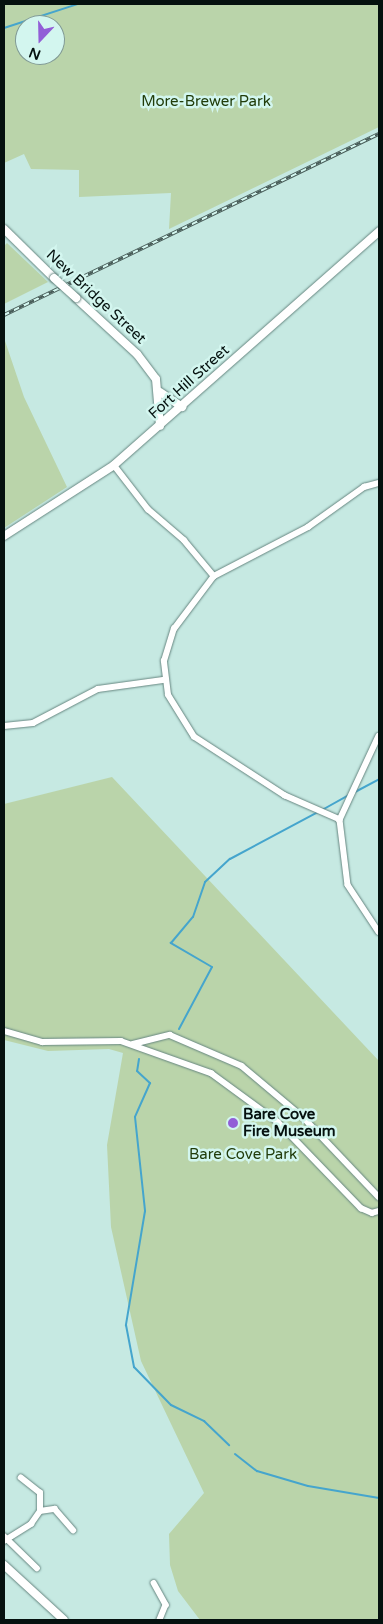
<!DOCTYPE html>
<style>
body{margin:0}
#map{position:relative;width:383px;height:1624px;overflow:hidden;background:#c6e9e2;font-family:"Varela Round",sans-serif}
div>[style]{position:absolute}
.green>*{inset:0;background:#bad4aa}
.stream>*{height:2px;margin:-1px;padding:0 1px;transform-origin:1px;border-radius:1px;background:#45a5cd}
.roads{filter:drop-shadow(0 0 1px #668680) drop-shadow(0 0 1px #668680)}
.street>*{height:5.5px;margin:-2.75px;padding:0 2.75px;transform-origin:2.75px;border-radius:2.75px;background:#fff}
.secondary>*{height:8px;margin:-4px;padding:0 4px;transform-origin:4px;border-radius:4px;background:#fff}
.rail>*{height:4px;margin-top:-2px;transform-origin:0;background:repeating-linear-gradient(90deg,#d3f6ef 0 5.5px,#485c58 0 11px);box-sizing:border-box;border-block:1px solid #485c58}
.bridges{filter:drop-shadow(0 0 1px #668680) drop-shadow(0 0 1px #668680)}
.secondary-bridge>*{height:8px;margin:-4px;padding:0 4px;transform-origin:4px;border-radius:4px;background:#fff}
.dots>*{width:14px;height:14px;translate:-50% -50%;box-sizing:border-box;border:2px solid #d3f6ef;border-radius:50%}
span{translate:-50% -50%;white-space:nowrap;text-align:center;line-height:1.15;-webkit-text-stroke:5px #d3f6ef;paint-order:stroke}
.park-label{font-size:15px;color:#213c0a}
.street-label{font-size:15px;color:#05110f}
.poi-label{font-size:15px;color:#05110f;font-weight:700}
.left{translate:0 -50%;text-align:left}
.frame{position:absolute;inset:0;border:5px solid #05110f;pointer-events:none}
.north{position:absolute;left:15px;top:15px;width:50px;height:50px;box-sizing:border-box;background:#d3f6ef;border:1px solid #819a95;border-radius:50%;rotate:201deg;font-size:14px;font-weight:700;line-height:20px;text-align:center;color:#05110f}
.north::after{content:'';display:block;margin:auto;width:18px;height:22px;background:#925ed7;clip-path:polygon(50% 0,100% 100%,50% 72%,0 100%)}
</style>
<div id="map">
<div class="green">
<i style="clip-path:polygon(evenodd,4px 4px,379px 4px,379px 127px,169px 229px,171px 193px,79px 197px,79px 170px,31px 169px,24px 154px,4px 163px,4px 4px,25px 25px,55px 25px,55px 55px,25px 55px,25px 25px)"></i>
<i style="clip-path:polygon(7px 243px,48px 282px,4px 304px,4px 246px)"></i>
<i style="clip-path:polygon(4px 338px,24px 397px,67px 487px,4px 528px)"></i>
<i style="clip-path:polygon(112px 777px,379px 1061px,379px 1620px,200px 1620px,178px 1591px,170px 1565px,169px 1534px,204px 1493px,141px 1361px,111px 1227px,107px 1145px,123px 1053px,109px 1049px,48px 1051px,4px 1040px,4px 804px)"></i>
</div>
<div class="stream">
<i style="left:4px;top:28px;width:78px;rotate:-18deg"></i>
<i style="left:355px;top:792px;width:27px;rotate:-28deg"></i>
<i style="left:322px;top:810px;width:31px;rotate:-29deg"></i>
<i style="left:179px;top:1029px;width:70px;rotate:-62deg"></i>
<i style="left:212px;top:967px;width:48px;rotate:-149.7deg"></i>
<i style="left:171px;top:943px;width:34px;rotate:-50deg"></i>
<i style="left:193px;top:917px;width:37px;rotate:-71deg"></i>
<i style="left:205px;top:882px;width:34px;rotate:-43deg"></i>
<i style="left:230px;top:859px;width:100px;rotate:-28.1deg"></i>
<i style="left:139px;top:1059px;width:12px;rotate:99deg"></i>
<i style="left:137px;top:1071px;width:18px;rotate:43deg"></i>
<i style="left:150px;top:1083px;width:37px;rotate:114deg"></i>
<i style="left:135px;top:1117px;width:95px;rotate:83.9deg"></i>
<i style="left:145px;top:1211px;width:116px;rotate:99.5deg"></i>
<i style="left:126px;top:1325px;width:43px;rotate:79.2deg"></i>
<i style="left:134px;top:1367px;width:53px;rotate:45.8deg"></i>
<i style="left:171px;top:1405px;width:37px;rotate:26deg"></i>
<i style="left:204px;top:1421px;width:35px;rotate:44deg"></i>
<i style="left:235px;top:1454px;width:28px;rotate:38deg"></i>
<i style="left:257px;top:1471px;width:53px;rotate:16.4deg"></i>
<i style="left:308px;top:1486px;width:72px;rotate:9.6deg"></i>
</div>
<div class="roads">
<div class="street">
<i style="left:114px;top:465px;width:56px;rotate:52.3deg"></i>
<i style="left:148px;top:509px;width:48px;rotate:40.7deg"></i>
<i style="left:184px;top:540px;width:47px;rotate:50.2deg"></i>
<i style="left:4px;top:726px;width:29px;rotate:-6deg"></i>
<i style="left:33px;top:723px;width:73px;rotate:-27.6deg"></i>
<i style="left:98px;top:689px;width:67px;rotate:-7.8deg"></i>
<i style="left:379px;top:736px;width:93px;rotate:114.9deg"></i>
<i style="left:340px;top:820px;width:65px;rotate:83deg"></i>
<i style="left:348px;top:885px;width:56px;rotate:56.6deg"></i>
<i style="left:340px;top:820px;width:60px;rotate:-156.4deg"></i>
<i style="left:285px;top:796px;width:108px;rotate:-147deg"></i>
<i style="left:194px;top:737px;width:49px;rotate:-121.8deg"></i>
<i style="left:168px;top:695px;width:34px;rotate:-97deg"></i>
<i style="left:164px;top:661px;width:34px;rotate:-73deg"></i>
<i style="left:174px;top:629px;width:66px;rotate:-53deg"></i>
<i style="left:214px;top:576px;width:106px;rotate:-27.5deg"></i>
<i style="left:308px;top:527px;width:69px;rotate:-35.5deg"></i>
<i style="left:364px;top:487px;width:16px;rotate:-15deg"></i>
<i style="left:4px;top:1031px;width:40px;rotate:16deg"></i>
<i style="left:42px;top:1042px;width:79px;rotate:-0.7deg"></i>
<i style="left:121px;top:1041px;width:96px;rotate:19.6deg"></i>
<i style="left:211px;top:1073px;width:83px;rotate:36.2deg"></i>
<i style="left:278px;top:1122px;width:120px;rotate:46deg"></i>
<i style="left:361px;top:1208px;width:12px;rotate:24deg"></i>
<i style="left:372px;top:1213px;width:7px;rotate:-16deg"></i>
<i style="left:133px;top:1044px;width:38px;rotate:-14deg"></i>
<i style="left:170px;top:1035px;width:78px;rotate:23.3deg"></i>
<i style="left:242px;top:1066px;width:81px;rotate:40deg"></i>
<i style="left:304px;top:1118px;width:109px;rotate:46.5deg"></i>
<i style="left:40px;top:1511px;width:15px;rotate:-8deg"></i>
<i style="left:55px;top:1509px;width:28px;rotate:49deg"></i>
<i style="left:4px;top:1536px;width:46px;rotate:44.1deg"></i>
<i style="left:4px;top:1541px;width:32px;rotate:-32deg"></i>
<i style="left:31px;top:1524px;width:16px;rotate:-55deg"></i>
<i style="left:40px;top:1511px;width:18px;rotate:-90deg"></i>
<i style="left:40px;top:1493px;width:24px;rotate:-142deg"></i>
<i style="left:154px;top:1583px;width:25px;rotate:61deg"></i>
<i style="left:166px;top:1605px;width:16px;rotate:112deg"></i>
</div>
<div class="secondary">
<i style="left:4px;top:229px;width:70px;rotate:44.4deg"></i>
<i style="left:76px;top:298px;width:83px;rotate:42.6deg"></i>
<i style="left:137px;top:354px;width:31px;rotate:53deg"></i>
<i style="left:156px;top:379px;width:47px;rotate:85.1deg"></i>
<i style="left:160px;top:392px;width:27px;rotate:34deg"></i>
<i style="left:4px;top:536px;width:131px;rotate:-32.8deg"></i>
<i style="left:114px;top:465px;width:354px;rotate:-41.4deg"></i>
<i style="left:4px;top:1565px;width:81px;rotate:42.5deg"></i>
</div>
</div>
<div class="rail">
<i style="left:4px;top:315px;width:416px;rotate:-25.8deg"></i>
</div>
<div class="bridges">
<div class="secondary-bridge">
<i style="left:54px;top:278px;width:30px;rotate:42deg"></i>
</div>
</div>
<div class="dots">
<i style="left:233px;top:1123px;background:#925ed7"></i>
</div>
<div class="park-label">
<span style="left:206px;top:102px">More-Brewer Park</span>
<span style="left:243px;top:1155px">Bare Cove Park</span>
</div>
<div class="street-label">
<span style="left:96px;top:297px;rotate:43deg">New Bridge Street</span>
<span style="left:189px;top:382px;rotate:-42deg">Fort Hill Street</span>
</div>
<div class="poi-label">
<span class="left" style="left:243px;top:1123px">Bare Cove<br>Fire Museum</span>
</div>
<div class="frame"></div>
<div class="north">N</div>
</div>
